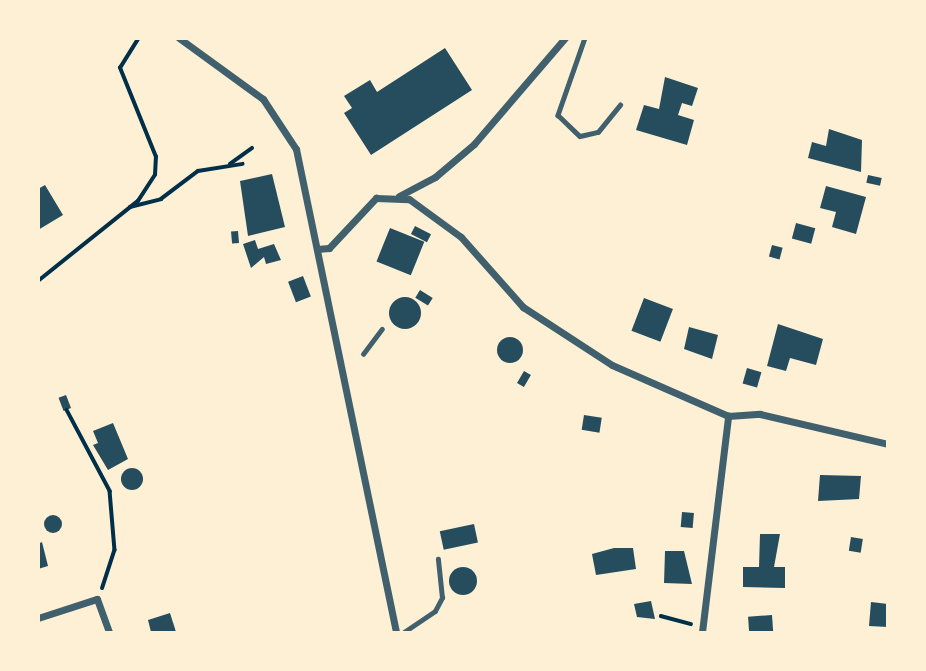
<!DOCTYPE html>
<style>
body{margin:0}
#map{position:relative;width:926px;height:671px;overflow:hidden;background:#fdf0d5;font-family:Cabin,sans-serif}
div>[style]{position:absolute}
.building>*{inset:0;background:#264d5e;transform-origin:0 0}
.round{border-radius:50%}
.path>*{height:3.5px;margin:-1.75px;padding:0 1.75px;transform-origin:1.75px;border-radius:1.75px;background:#003049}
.service>*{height:4.5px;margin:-2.25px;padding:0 2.25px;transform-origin:2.25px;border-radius:2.25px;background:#3f606c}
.minor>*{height:7px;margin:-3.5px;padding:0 3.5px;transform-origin:3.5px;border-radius:3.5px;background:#3f606c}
span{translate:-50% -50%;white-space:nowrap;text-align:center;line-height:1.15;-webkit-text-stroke:7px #fdf0d5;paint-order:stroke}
.frame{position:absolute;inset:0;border:40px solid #fdf0d5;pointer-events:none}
</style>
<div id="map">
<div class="building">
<i style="clip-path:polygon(445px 48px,472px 90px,371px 155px,344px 113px,352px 108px,344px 96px,370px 80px,377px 92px)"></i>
<i style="clip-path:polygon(665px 77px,698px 88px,692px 106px,682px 103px,678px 115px,694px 120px,687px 145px,636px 130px,644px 105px,659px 109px)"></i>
<i style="clip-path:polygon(829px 129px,862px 140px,861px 172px,808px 158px,812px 142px,826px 146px)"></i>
<i style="clip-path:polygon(272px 174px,285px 227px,248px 236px,240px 181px)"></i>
<i style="left:868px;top:175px;width:14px;height:8px;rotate:12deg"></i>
<i style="clip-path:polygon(45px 185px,63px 215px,38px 230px,38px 189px)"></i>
<i style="clip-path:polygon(826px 186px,866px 197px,856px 234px,832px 227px,836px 212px,820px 208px)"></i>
<i style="left:796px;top:223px;width:20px;height:16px;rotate:15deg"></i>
<i style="left:415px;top:226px;width:18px;height:9px;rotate:27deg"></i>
<i style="left:390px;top:228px;width:37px;height:36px;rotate:22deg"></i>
<i style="left:238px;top:231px;width:12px;height:7px;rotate:85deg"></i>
<i style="clip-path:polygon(255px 240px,258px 249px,274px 244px,281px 260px,266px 264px,264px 257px,251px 268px,243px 244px)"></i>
<i style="left:772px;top:245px;width:11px;height:12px;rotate:15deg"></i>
<i style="left:303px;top:276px;width:22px;height:16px;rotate:69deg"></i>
<i style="left:420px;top:290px;width:15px;height:9px;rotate:32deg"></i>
<i class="round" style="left:389px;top:297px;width:32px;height:32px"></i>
<i style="left:644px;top:298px;width:31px;height:35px;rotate:21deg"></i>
<i style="clip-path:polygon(778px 324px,823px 339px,816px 365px,790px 358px,786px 371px,767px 366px)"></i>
<i style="clip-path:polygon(689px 327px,718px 335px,712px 359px,684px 349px)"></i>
<i class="round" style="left:497px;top:337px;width:26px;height:26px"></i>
<i style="left:747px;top:368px;width:15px;height:16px;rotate:16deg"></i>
<i style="left:524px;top:371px;width:8px;height:14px;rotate:30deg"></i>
<i style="left:66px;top:395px;width:14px;height:8px;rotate:69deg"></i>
<i style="left:584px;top:415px;width:18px;height:15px;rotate:9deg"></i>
<i style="clip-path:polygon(113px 423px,128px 459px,108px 470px,93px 445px,98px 443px,93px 431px)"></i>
<i class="round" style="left:121px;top:468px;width:22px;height:22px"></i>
<i style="clip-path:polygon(820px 475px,861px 476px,859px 499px,818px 501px)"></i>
<i style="left:682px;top:512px;width:12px;height:15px;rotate:5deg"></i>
<i class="round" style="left:44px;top:515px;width:18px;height:18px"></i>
<i style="left:474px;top:524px;width:19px;height:35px;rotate:78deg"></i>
<i style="clip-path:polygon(760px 534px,780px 534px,774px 567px,785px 567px,785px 588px,743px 587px,743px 567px,759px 567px)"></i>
<i style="left:851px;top:537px;width:12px;height:14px;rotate:9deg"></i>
<i style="clip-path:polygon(42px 542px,48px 566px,38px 569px,38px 544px)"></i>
<i style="clip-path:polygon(614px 548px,633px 548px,636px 569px,596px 575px,592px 554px)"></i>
<i style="clip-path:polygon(665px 551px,684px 551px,692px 584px,664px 583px)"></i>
<i class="round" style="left:449px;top:567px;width:28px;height:28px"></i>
<i style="clip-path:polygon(651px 601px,655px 619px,637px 617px,634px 604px)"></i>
<i style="clip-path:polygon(871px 602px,888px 604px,888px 627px,869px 626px)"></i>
<i style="clip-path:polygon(170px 613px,176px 632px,151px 632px,148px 620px)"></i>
<i style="left:772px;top:615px;width:16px;height:24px;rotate:86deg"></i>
</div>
<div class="path">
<i style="left:230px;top:164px;width:27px;rotate:-36deg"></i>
<i style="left:130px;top:207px;width:32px;rotate:-14deg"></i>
<i style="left:161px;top:199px;width:46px;rotate:-37.1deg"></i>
<i style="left:198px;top:171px;width:45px;rotate:-9deg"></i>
<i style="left:38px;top:281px;width:128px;rotate:-38.7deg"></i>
<i style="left:138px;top:201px;width:31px;rotate:-57deg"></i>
<i style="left:155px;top:175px;width:18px;rotate:-87deg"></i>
<i style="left:156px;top:157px;width:96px;rotate:-112deg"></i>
<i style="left:120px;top:68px;width:36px;rotate:-58deg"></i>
<i style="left:67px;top:410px;width:92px;rotate:62deg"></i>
<i style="left:110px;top:491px;width:59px;rotate:85.2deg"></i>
<i style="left:115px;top:550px;width:40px;rotate:108deg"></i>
<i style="left:661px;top:616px;width:31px;rotate:15deg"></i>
</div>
<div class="service">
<i style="left:585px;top:38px;width:82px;rotate:109.3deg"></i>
<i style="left:558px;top:115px;width:30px;rotate:44deg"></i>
<i style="left:580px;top:136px;width:18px;rotate:-13deg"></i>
<i style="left:598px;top:132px;width:35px;rotate:-51deg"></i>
<i style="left:363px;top:354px;width:31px;rotate:-53deg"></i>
<i style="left:404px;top:632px;width:37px;rotate:-34deg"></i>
<i style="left:435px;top:611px;width:15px;rotate:-62deg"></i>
<i style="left:442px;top:598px;width:39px;rotate:-96deg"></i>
</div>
<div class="minor">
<i style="left:179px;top:38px;width:104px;rotate:36deg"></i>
<i style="left:263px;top:99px;width:60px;rotate:56.6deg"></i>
<i style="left:296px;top:149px;width:493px;rotate:78.3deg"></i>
<i style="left:399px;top:196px;width:41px;rotate:-27.8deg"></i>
<i style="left:435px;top:177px;width:51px;rotate:-40.2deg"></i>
<i style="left:474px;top:144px;width:140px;rotate:-49.4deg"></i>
<i style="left:317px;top:249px;width:12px;rotate:-5deg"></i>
<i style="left:329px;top:248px;width:69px;rotate:-46.8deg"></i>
<i style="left:376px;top:198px;width:33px;rotate:2deg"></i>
<i style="left:409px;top:199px;width:64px;rotate:36.2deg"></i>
<i style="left:461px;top:237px;width:94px;rotate:48.5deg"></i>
<i style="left:523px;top:307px;width:106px;rotate:33.1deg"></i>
<i style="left:612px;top:365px;width:127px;rotate:23.7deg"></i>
<i style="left:728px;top:416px;width:32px;rotate:-4deg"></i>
<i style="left:760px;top:414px;width:131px;rotate:13.2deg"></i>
<i style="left:38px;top:618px;width:62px;rotate:-17.9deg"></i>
<i style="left:97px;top:599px;width:35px;rotate:70deg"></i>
<i style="left:702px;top:632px;width:218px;rotate:-83.1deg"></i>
</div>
<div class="frame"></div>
</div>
